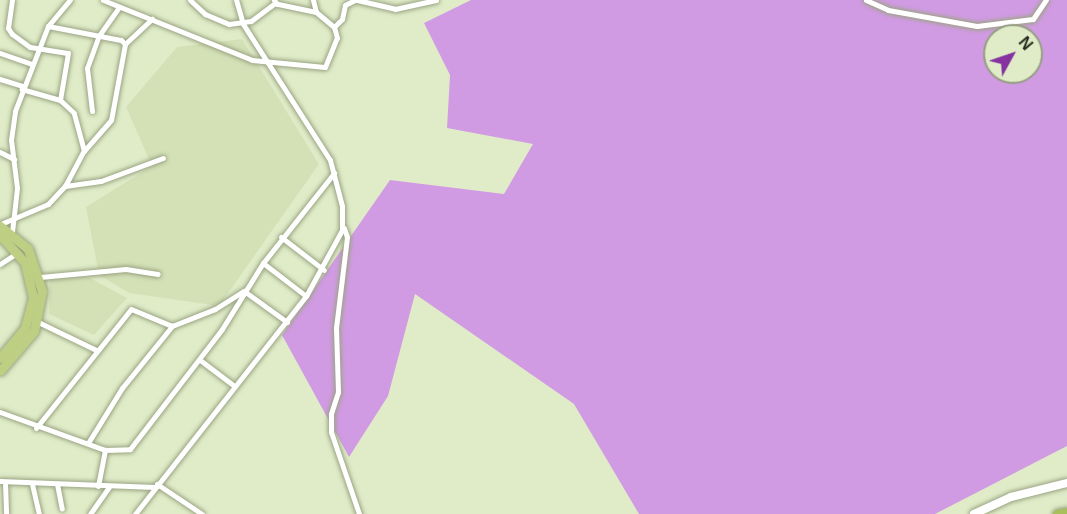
<!DOCTYPE html>
<style>
body{margin:0}
#map{position:relative;width:1067px;height:514px;overflow:hidden;background:#e0ecc8;font-family:Helvetica,sans-serif}
div>[style]{position:absolute}
.built>*{inset:0;background:#d4e1b6}
.forest>*{inset:0;background:#d19be3}
.roads{filter:drop-shadow(0 0 2px #9aa483) drop-shadow(0 0 2px #9aa483)}
.minor>*{height:5px;margin:-2.5px;padding:0 2.5px;transform-origin:2.5px;border-radius:2.5px;background:#fff}
.secondary>*{height:8px;margin:-4px;padding:0 4px;transform-origin:4px;border-radius:4px;background:#fff}
.primary>*{height:9px;margin:-4.5px;padding:0 4.5px;transform-origin:4.5px;border-radius:4.5px;background:#becf84}
.trunk>*{height:9px;margin:-4.5px;padding:0 4.5px;transform-origin:4.5px;border-radius:4.5px;background:#a8bf5b}
span{translate:-50% -50%;white-space:nowrap;text-align:center;line-height:1.15;-webkit-text-stroke:6px #e0ecc8;paint-order:stroke}
.north{position:absolute;left:983px;top:24px;width:60px;height:60px;box-sizing:border-box;background:#e0ecc8;border:2px solid #959e83;border-radius:50%;rotate:50deg;font-size:16px;font-weight:700;line-height:24px;text-align:center;color:#25291c}
.north::after{content:'';display:block;margin:auto;width:21px;height:27px;background:#8632a0;clip-path:polygon(50% 0,100% 100%,50% 72%,0 100%)}
</style>
<div id="map">
<div class="built">
<i style="clip-path:polygon(242px 39px,319px 164px,219px 306px,129px 293px,99px 275px,86px 207px,152px 166px,126px 107px,177px 47px)"></i>
<i style="clip-path:polygon(88px 277px,127px 298px,94px 335px,49px 314px,50px 278px)"></i>
</div>
<div class="forest">
<i style="clip-path:polygon(evenodd,471px 0,1067px 0,1067px 446px,935px 514px,639px 514px,574px 404px,415px 294px,388px 396px,349px 457px,282px 335px,390px 180px,504px 194px,533px 144px,447px 128px,450px 75px,424px 23px,471px 0,995px 36px,1031px 36px,1031px 72px,995px 72px,995px 36px)"></i>
</div>
<div class="roads">
<div class="minor">
<i style="left:12px;top:0;width:28px;rotate:98deg"></i>
<i style="left:8px;top:28px;width:7px;rotate:56deg"></i>
<i style="left:12px;top:34px;width:22px;rotate:36deg"></i>
<i style="left:30px;top:47px;width:38px;rotate:9deg"></i>
<i style="left:68px;top:53px;width:48px;rotate:99.7deg"></i>
<i style="left:103px;top:0;width:161px;rotate:21.9deg"></i>
<i style="left:252px;top:60px;width:73px;rotate:5.5deg"></i>
<i style="left:325px;top:67px;width:31px;rotate:-68deg"></i>
<i style="left:337px;top:38px;width:11px;rotate:-105deg"></i>
<i style="left:334px;top:27px;width:23px;rotate:-140deg"></i>
<i style="left:316px;top:12px;width:40px;rotate:-168deg"></i>
<i style="left:277px;top:4px;width:5px;rotate:-127deg"></i>
<i style="left:190px;top:0;width:21px;rotate:43deg"></i>
<i style="left:205px;top:14px;width:26px;rotate:23deg"></i>
<i style="left:229px;top:24px;width:22px;rotate:-8deg"></i>
<i style="left:251px;top:21px;width:30px;rotate:-37deg"></i>
<i style="left:313px;top:0;width:12px;rotate:76deg"></i>
<i style="left:357px;top:0;width:39px;rotate:13deg"></i>
<i style="left:395px;top:9px;width:42px;rotate:-12.4deg"></i>
<i style="left:866px;top:0;width:24px;rotate:24deg"></i>
<i style="left:888px;top:10px;width:90px;rotate:10.2deg"></i>
<i style="left:977px;top:26px;width:56px;rotate:-7.1deg"></i>
<i style="left:1033px;top:19px;width:23px;rotate:-56deg"></i>
<i style="left:48px;top:26px;width:74px;rotate:10.9deg"></i>
<i style="left:121px;top:40px;width:6px;rotate:45deg"></i>
<i style="left:125px;top:44px;width:77px;rotate:100.4deg"></i>
<i style="left:111px;top:120px;width:41px;rotate:131.1deg"></i>
<i style="left:334px;top:27px;width:11px;rotate:-45deg"></i>
<i style="left:342px;top:19px;width:14px;rotate:-78deg"></i>
<i style="left:345px;top:5px;width:11px;rotate:-27deg"></i>
<i style="left:125px;top:44px;width:37px;rotate:-43deg"></i>
<i style="left:0;top:53px;width:34px;rotate:19deg"></i>
<i style="left:0;top:79px;width:24px;rotate:17deg"></i>
<i style="left:92px;top:111px;width:43px;rotate:-96.6deg"></i>
<i style="left:87px;top:68px;width:33px;rotate:-70deg"></i>
<i style="left:98px;top:37px;width:35px;rotate:-55deg"></i>
<i style="left:0;top:152px;width:16px;rotate:27deg"></i>
<i style="left:65px;top:186px;width:36px;rotate:-8deg"></i>
<i style="left:101px;top:181px;width:66px;rotate:-20.4deg"></i>
<i style="left:3px;top:223px;width:49px;rotate:-22.9deg"></i>
<i style="left:48px;top:204px;width:25px;rotate:-47deg"></i>
<i style="left:65px;top:186px;width:40px;rotate:-62deg"></i>
<i style="left:84px;top:151px;width:39px;rotate:-105deg"></i>
<i style="left:74px;top:113px;width:19px;rotate:-137deg"></i>
<i style="left:60px;top:100px;width:40px;rotate:-164deg"></i>
<i style="left:344px;top:228px;width:9px;rotate:72deg"></i>
<i style="left:347px;top:237px;width:92px;rotate:96.9deg"></i>
<i style="left:336px;top:328px;width:64px;rotate:88.2deg"></i>
<i style="left:338px;top:392px;width:23px;rotate:108deg"></i>
<i style="left:331px;top:414px;width:18px;rotate:90deg"></i>
<i style="left:331px;top:432px;width:87px;rotate:71.1deg"></i>
<i style="left:12px;top:232px;width:44px;rotate:-83.5deg"></i>
<i style="left:17px;top:188px;width:48px;rotate:-97.1deg"></i>
<i style="left:11px;top:140px;width:29px;rotate:-82deg"></i>
<i style="left:15px;top:111px;width:91px;rotate:-68.8deg"></i>
<i style="left:48px;top:26px;width:34px;rotate:-50deg"></i>
<i style="left:281px;top:237px;width:54px;rotate:37.5deg"></i>
<i style="left:263px;top:263px;width:54px;rotate:37.5deg"></i>
<i style="left:0;top:264px;width:20px;rotate:-33deg"></i>
<i style="left:40px;top:277px;width:86px;rotate:-5.3deg"></i>
<i style="left:126px;top:269px;width:32px;rotate:9deg"></i>
<i style="left:38px;top:322px;width:64px;rotate:25.8deg"></i>
<i style="left:200px;top:360px;width:41px;rotate:37.1deg"></i>
<i style="left:0;top:412px;width:112px;rotate:19.9deg"></i>
<i style="left:105px;top:450px;width:25px;rotate:-2deg"></i>
<i style="left:130px;top:449px;width:151px;rotate:-52.5deg"></i>
<i style="left:222px;top:329px;width:78px;rotate:-58.2deg"></i>
<i style="left:263px;top:263px;width:115px;rotate:-51.7deg"></i>
<i style="left:36px;top:428px;width:152px;rotate:-51.4deg"></i>
<i style="left:131px;top:309px;width:44px;rotate:22.5deg"></i>
<i style="left:172px;top:326px;width:46px;rotate:-21.6deg"></i>
<i style="left:215px;top:309px;width:34px;rotate:-32deg"></i>
<i style="left:244px;top:291px;width:53px;rotate:35.8deg"></i>
<i style="left:88px;top:443px;width:65px;rotate:-58.3deg"></i>
<i style="left:122px;top:388px;width:80px;rotate:-51.1deg"></i>
<i style="left:0;top:481px;width:155px;rotate:2.2deg"></i>
<i style="left:5px;top:482px;width:32px;rotate:88deg"></i>
<i style="left:32px;top:484px;width:31px;rotate:77deg"></i>
<i style="left:57px;top:484px;width:25px;rotate:79deg"></i>
<i style="left:157px;top:484px;width:54px;rotate:33.7deg"></i>
<i style="left:98px;top:486px;width:37px;rotate:-79deg"></i>
<i style="left:90px;top:514px;width:33px;rotate:-55deg"></i>
<i style="left:135px;top:514px;width:277px;rotate:-51.9deg"></i>
<i style="left:306px;top:296px;width:75px;rotate:-61.4deg"></i>
<i style="left:342px;top:230px;width:24px;rotate:-90deg"></i>
<i style="left:342px;top:206px;width:48px;rotate:-104.6deg"></i>
<i style="left:330px;top:160px;width:161px;rotate:-122.6deg"></i>
<i style="left:243px;top:24px;width:25px;rotate:-106deg"></i>
</div>
<div class="secondary">
<i style="left:974px;top:514px;width:41px;rotate:-24.7deg"></i>
<i style="left:1011px;top:497px;width:58px;rotate:-14deg"></i>
</div>
<div class="primary">
<i style="left:0;top:226px;width:36px;rotate:39deg"></i>
<i style="left:28px;top:249px;width:44px;rotate:71.6deg"></i>
<i style="left:42px;top:291px;width:41px;rotate:101.3deg"></i>
<i style="left:34px;top:331px;width:52px;rotate:130.4deg"></i>
<i style="left:0;top:235px;width:38px;rotate:48deg"></i>
<i style="left:25px;top:263px;width:36px;rotate:77deg"></i>
<i style="left:33px;top:298px;width:31px;rotate:105deg"></i>
<i style="left:25px;top:328px;width:39px;rotate:130deg"></i>
</div>
<div class="trunk">
<i style="left:1057px;top:514px;width:10px;rotate:-11deg"></i>
</div>
</div>
<div class="north">N</div>
</div>
